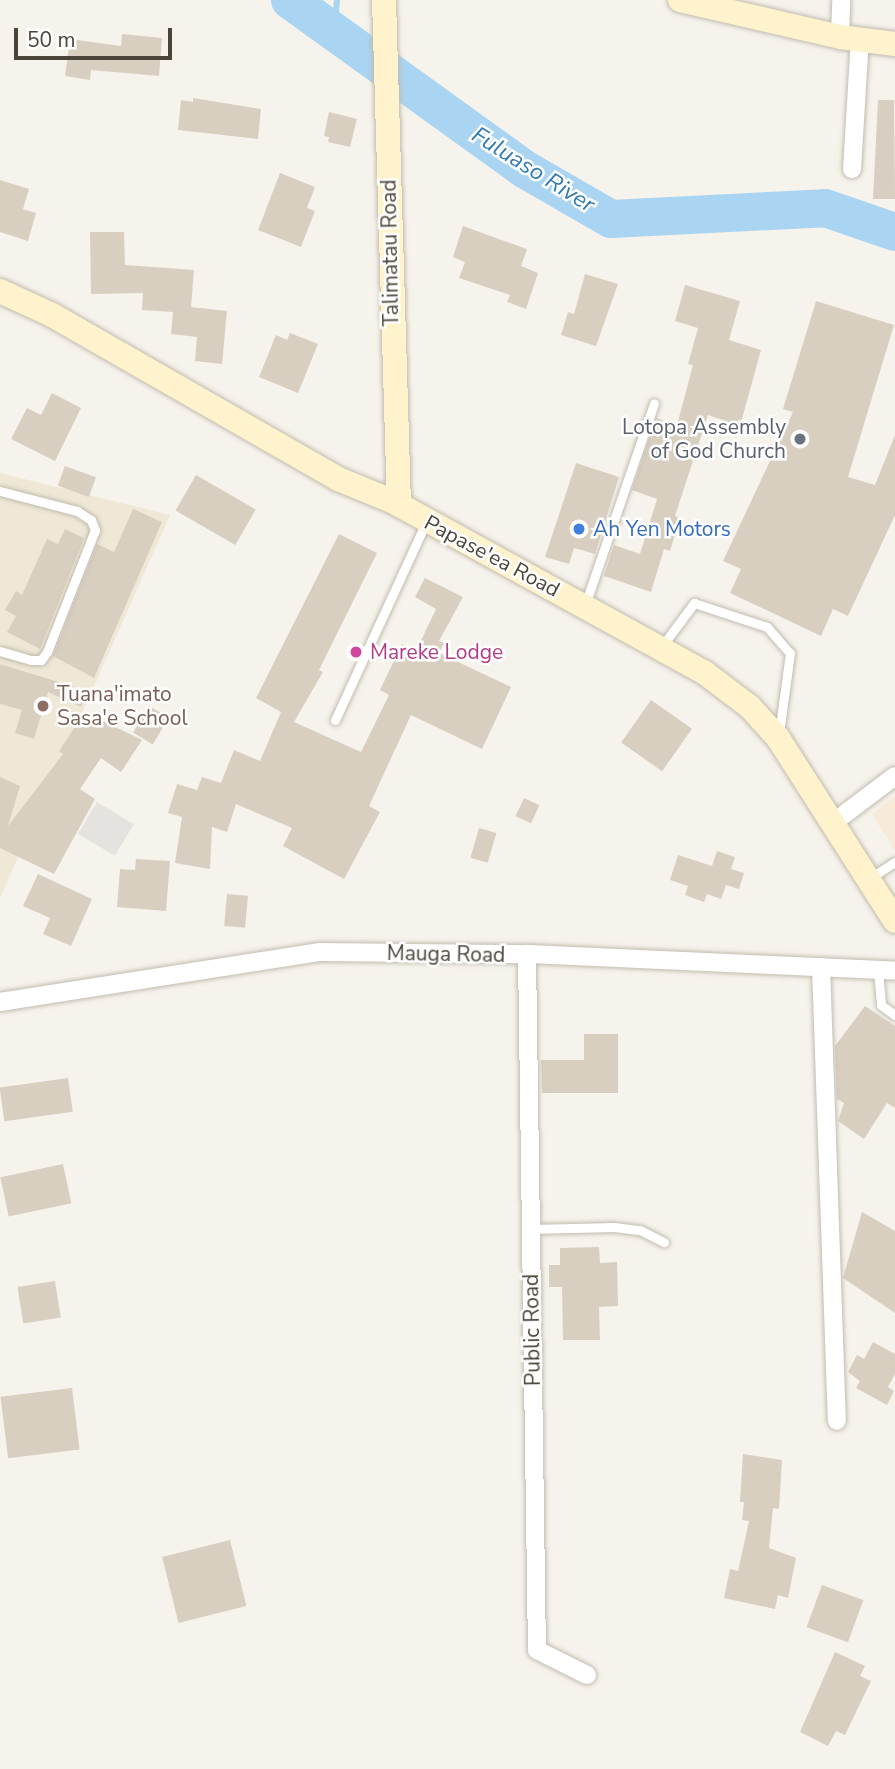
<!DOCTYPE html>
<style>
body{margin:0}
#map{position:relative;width:895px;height:1769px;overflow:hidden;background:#f6f3ec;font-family:"Nunito Sans",sans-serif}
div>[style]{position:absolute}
.commercial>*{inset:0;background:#f7ead8}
.education>*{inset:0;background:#efe8d6}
.parking>*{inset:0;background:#e5e3e0;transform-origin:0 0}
.stream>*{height:6px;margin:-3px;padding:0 3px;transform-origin:3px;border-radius:3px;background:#a9d4f2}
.river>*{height:38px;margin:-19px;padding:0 19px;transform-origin:19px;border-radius:19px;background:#a9d4f2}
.building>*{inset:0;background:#d8cfc1;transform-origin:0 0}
.roads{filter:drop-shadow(0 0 2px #c2bbae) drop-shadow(0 0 2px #c2bbae)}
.lane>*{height:9px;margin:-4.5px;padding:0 4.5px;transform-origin:4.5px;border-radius:4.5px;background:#fff}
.street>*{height:18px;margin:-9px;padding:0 9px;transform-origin:9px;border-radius:9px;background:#fff}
.secondary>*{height:24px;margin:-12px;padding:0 12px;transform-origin:12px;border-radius:12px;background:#fff3cd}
.dots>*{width:19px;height:19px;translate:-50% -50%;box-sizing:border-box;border:4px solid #fff;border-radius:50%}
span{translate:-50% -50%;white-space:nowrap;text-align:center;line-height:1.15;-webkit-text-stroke:5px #fff;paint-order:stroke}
.street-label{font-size:21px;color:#4b4439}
.worship-label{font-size:21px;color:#5b616d}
.right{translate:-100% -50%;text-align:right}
.shop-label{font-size:21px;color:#366cbe}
.left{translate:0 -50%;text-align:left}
.hotel-label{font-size:21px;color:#b23c85}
.education-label{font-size:21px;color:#785e54}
.water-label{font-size:23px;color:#2e7ab2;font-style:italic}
.scale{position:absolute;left:14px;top:28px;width:158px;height:32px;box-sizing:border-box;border:4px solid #4b4439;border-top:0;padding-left:9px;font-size:21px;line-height:24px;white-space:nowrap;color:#4b4439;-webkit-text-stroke:5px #fff;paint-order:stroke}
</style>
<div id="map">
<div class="commercial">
<i style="clip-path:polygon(895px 796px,895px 851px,872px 814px)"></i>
</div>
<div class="education">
<i style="clip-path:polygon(0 473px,170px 515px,0 898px)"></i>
</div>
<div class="parking">
<i style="left:97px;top:802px;width:43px;height:37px;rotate:31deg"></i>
</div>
<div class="stream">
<i style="left:334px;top:34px;width:34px;rotate:-85deg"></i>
</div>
<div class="river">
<i style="left:290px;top:0;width:291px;rotate:35.8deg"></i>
<i style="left:526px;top:170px;width:98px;rotate:30deg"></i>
<i style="left:611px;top:219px;width:214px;rotate:-2.9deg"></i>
<i style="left:825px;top:208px;width:74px;rotate:18.9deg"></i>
</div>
<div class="building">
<i style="clip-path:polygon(122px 34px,162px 38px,159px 76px,91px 70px,90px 80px,65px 76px,70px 39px,121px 46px)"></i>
<i style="clip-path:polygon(193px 98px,261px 109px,258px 139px,178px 130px,181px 100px,193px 102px)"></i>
<i style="clip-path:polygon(878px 100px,894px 100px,895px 199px,873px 199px)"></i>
<i style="clip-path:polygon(329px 112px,357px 119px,350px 147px,328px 142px,329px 137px,324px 136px)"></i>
<i style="clip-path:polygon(280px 173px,315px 187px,307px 208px,315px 211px,301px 247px,258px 230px)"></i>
<i style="clip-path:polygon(0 180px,29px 189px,23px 209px,36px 213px,28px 241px,0 232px)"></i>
<i style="clip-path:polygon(463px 226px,527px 249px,521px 266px,538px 273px,526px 309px,507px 302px,510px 295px,459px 278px,465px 262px,453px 257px)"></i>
<i style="clip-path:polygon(90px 232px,124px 232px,125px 265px,194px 270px,191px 307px,227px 311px,222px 364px,195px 361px,197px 337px,171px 334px,173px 312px,142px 310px,143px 293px,91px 294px)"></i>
<i style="clip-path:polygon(585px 274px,618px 284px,596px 346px,561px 335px,568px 312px,574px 314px)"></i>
<i style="clip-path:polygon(685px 285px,740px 301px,729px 340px,761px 350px,740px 426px,708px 415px,675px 516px,680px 518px,670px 551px,664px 549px,651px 592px,604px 576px,614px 545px,640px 554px,657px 499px,632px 490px,656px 418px,677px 425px,693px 365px,688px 364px,698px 328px,675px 321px)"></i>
<i style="clip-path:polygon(816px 301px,894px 325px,848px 477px,875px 485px,895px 435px,895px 515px,848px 616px,833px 609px,821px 636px,730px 593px,741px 569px,723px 561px,793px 412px,783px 409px)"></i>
<i style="clip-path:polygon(290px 333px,318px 344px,298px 393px,259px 377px,276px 335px,287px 340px)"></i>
<i style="clip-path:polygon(52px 393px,81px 408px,55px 461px,11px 439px,27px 408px,41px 415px)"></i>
<i style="clip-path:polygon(576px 463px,619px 477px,595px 554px,574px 548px,569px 564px,545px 557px)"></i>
<i style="left:65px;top:466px;width:33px;height:21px;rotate:20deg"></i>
<i style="left:196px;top:475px;width:69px;height:41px;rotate:30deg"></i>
<i style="clip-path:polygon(133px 509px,162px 522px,94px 678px,53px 656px,97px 544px,114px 552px)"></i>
<i style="clip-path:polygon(65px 529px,84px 538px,40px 649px,7px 632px,16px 616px,5px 610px,16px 591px,22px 595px,47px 539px,58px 544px)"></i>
<i style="clip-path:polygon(339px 534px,377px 553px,319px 670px,323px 672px,294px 722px,361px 752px,389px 695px,380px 690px,402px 644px,416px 651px,436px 609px,415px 597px,425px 578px,463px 597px,439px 641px,444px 643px,439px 653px,511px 687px,482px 749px,411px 715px,369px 806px,380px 812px,344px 879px,283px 846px,292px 828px,236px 804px,227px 832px,212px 827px,210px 869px,175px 863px,182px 817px,168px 813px,177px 784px,197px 790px,202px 777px,221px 783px,234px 750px,260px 761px,281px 712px,256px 698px)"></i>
<i style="clip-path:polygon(0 664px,52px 680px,88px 691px,81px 707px,48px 692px,34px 739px,15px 733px,22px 710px,0 704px)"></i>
<i style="left:651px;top:700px;width:50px;height:52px;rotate:35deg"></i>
<i style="left:149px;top:706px;width:23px;height:31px;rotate:31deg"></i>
<i style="clip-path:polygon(85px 712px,142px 740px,121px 772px,101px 758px,80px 789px,95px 799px,54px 874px,0 848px,0 777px,20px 786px,8px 826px,63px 754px,59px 751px)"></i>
<i style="left:524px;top:798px;width:17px;height:20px;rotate:25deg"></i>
<i style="left:479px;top:828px;width:18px;height:31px;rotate:16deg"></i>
<i style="clip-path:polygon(717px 851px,735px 857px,731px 869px,744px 873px,739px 889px,726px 885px,721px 899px,707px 894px,704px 902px,685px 895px,688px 886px,670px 880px,678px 855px,712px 866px)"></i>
<i style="clip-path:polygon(136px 859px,170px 861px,166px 911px,117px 907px,120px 869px,135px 870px)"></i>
<i style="clip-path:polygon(38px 874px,92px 899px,71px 946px,43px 934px,50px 918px,23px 906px)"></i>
<i style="left:227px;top:894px;width:21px;height:32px;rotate:5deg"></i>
<i style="clip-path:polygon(865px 1006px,895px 1026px,895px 1108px,887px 1103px,864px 1139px,838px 1121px,844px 1103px,837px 1099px,835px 1046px)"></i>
<i style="clip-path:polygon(584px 1034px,618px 1034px,618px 1093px,542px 1093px,541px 1060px,584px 1060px)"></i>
<i style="left:68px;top:1078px;width:34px;height:69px;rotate:82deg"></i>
<i style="left:63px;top:1164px;width:40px;height:64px;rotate:78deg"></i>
<i style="clip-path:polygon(862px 1212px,895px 1231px,895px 1313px,843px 1278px)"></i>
<i style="clip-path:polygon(599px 1247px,600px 1263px,617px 1262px,618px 1306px,599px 1307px,600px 1340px,563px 1340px,562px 1287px,549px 1287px,549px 1265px,560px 1265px,560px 1248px)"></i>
<i style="left:55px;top:1281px;width:37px;height:38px;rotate:81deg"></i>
<i style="clip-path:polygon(873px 1342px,895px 1354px,895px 1374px,888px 1387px,894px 1391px,887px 1405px,856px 1388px,860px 1381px,848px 1372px,857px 1355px,864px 1359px)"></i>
<i style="left:72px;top:1388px;width:62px;height:72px;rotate:83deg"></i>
<i style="clip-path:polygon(743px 1454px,782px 1460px,779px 1509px,773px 1508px,769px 1548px,796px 1558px,788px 1598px,778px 1595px,775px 1609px,724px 1598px,730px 1569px,738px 1571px,749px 1521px,742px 1520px,744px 1502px,740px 1502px)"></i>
<i style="left:230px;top:1540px;width:68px;height:70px;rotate:76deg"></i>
<i style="left:822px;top:1585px;width:44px;height:45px;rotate:20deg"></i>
<i style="clip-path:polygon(835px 1652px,865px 1666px,860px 1676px,871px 1681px,845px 1735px,836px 1731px,828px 1746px,800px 1732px)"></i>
</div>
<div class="roads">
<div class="lane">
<i style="left:0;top:491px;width:80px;rotate:14.6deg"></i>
<i style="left:77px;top:511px;width:17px;rotate:33deg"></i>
<i style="left:91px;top:520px;width:11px;rotate:68deg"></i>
<i style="left:95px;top:530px;width:131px;rotate:111.5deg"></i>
<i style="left:47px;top:652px;width:10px;rotate:127deg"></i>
<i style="left:41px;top:660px;width:10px;rotate:180deg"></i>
<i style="left:31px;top:660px;width:32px;rotate:-164deg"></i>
<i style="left:585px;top:605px;width:213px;rotate:-71.1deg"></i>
<i style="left:662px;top:646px;width:54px;rotate:-53.3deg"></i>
<i style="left:694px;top:603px;width:77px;rotate:18.2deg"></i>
<i style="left:767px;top:627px;width:35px;rotate:49deg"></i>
<i style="left:790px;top:653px;width:81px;rotate:97.8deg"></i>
<i style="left:335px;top:720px;width:218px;rotate:-65.3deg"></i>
<i style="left:870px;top:878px;width:30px;rotate:-33deg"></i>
<i style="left:878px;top:970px;width:35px;rotate:85deg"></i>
<i style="left:881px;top:1005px;width:17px;rotate:36deg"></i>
<i style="left:531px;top:1229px;width:83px;rotate:-1.4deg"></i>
<i style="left:614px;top:1227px;width:26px;rotate:7deg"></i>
<i style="left:640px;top:1230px;width:27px;rotate:27deg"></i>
</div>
<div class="street">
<i style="left:840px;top:37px;width:37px;rotate:-88deg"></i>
<i style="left:852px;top:169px;width:130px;rotate:-86.5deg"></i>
<i style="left:834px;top:822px;width:76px;rotate:-37deg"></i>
<i style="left:527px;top:954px;width:696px;rotate:89.18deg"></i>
<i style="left:537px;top:1650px;width:56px;rotate:26.6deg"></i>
<i style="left:821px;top:967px;width:454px;rotate:88deg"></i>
<i style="left:0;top:1002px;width:324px;rotate:-8.9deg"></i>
<i style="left:320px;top:952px;width:207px;rotate:0.6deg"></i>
<i style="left:527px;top:954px;width:368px;rotate:2.6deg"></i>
</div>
<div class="secondary">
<i style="left:384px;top:0;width:505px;rotate:88.3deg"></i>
<i style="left:680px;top:0;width:164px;rotate:13deg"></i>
<i style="left:840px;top:37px;width:55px;rotate:7.3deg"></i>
<i style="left:0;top:291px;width:57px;rotate:24.8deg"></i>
<i style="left:52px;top:315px;width:330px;rotate:29.8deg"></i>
<i style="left:338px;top:479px;width:61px;rotate:22.3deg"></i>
<i style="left:394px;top:502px;width:355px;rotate:28.8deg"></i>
<i style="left:705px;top:673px;width:56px;rotate:37.1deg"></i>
<i style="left:750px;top:707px;width:42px;rotate:47.9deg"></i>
<i style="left:778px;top:738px;width:217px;rotate:57.4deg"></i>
</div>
</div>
<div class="dots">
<i style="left:800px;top:439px;background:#6b7280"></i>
<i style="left:579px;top:529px;background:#3f7fe0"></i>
<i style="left:356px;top:652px;background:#d1479c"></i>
<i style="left:43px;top:706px;background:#8d6e63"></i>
</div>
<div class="street-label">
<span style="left:390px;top:253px;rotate:-91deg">Talimatau Road</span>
<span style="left:492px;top:556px;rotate:28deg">Papase'ea Road</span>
<span style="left:446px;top:954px;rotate:1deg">Mauga Road</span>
<span style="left:532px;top:1330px;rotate:-91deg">Public Road</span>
</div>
<div class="worship-label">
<span class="right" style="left:786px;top:439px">Lotopa Assembly<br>of God Church</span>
</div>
<div class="shop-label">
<span class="left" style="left:593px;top:529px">Ah Yen Motors</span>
</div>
<div class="hotel-label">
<span class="left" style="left:370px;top:652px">Mareke Lodge</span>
</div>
<div class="education-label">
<span class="left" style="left:57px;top:706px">Tuana'imato<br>Sasa'e School</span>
</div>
<div class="water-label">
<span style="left:533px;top:170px;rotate:32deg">Fuluaso River</span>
</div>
<div class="scale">50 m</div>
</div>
